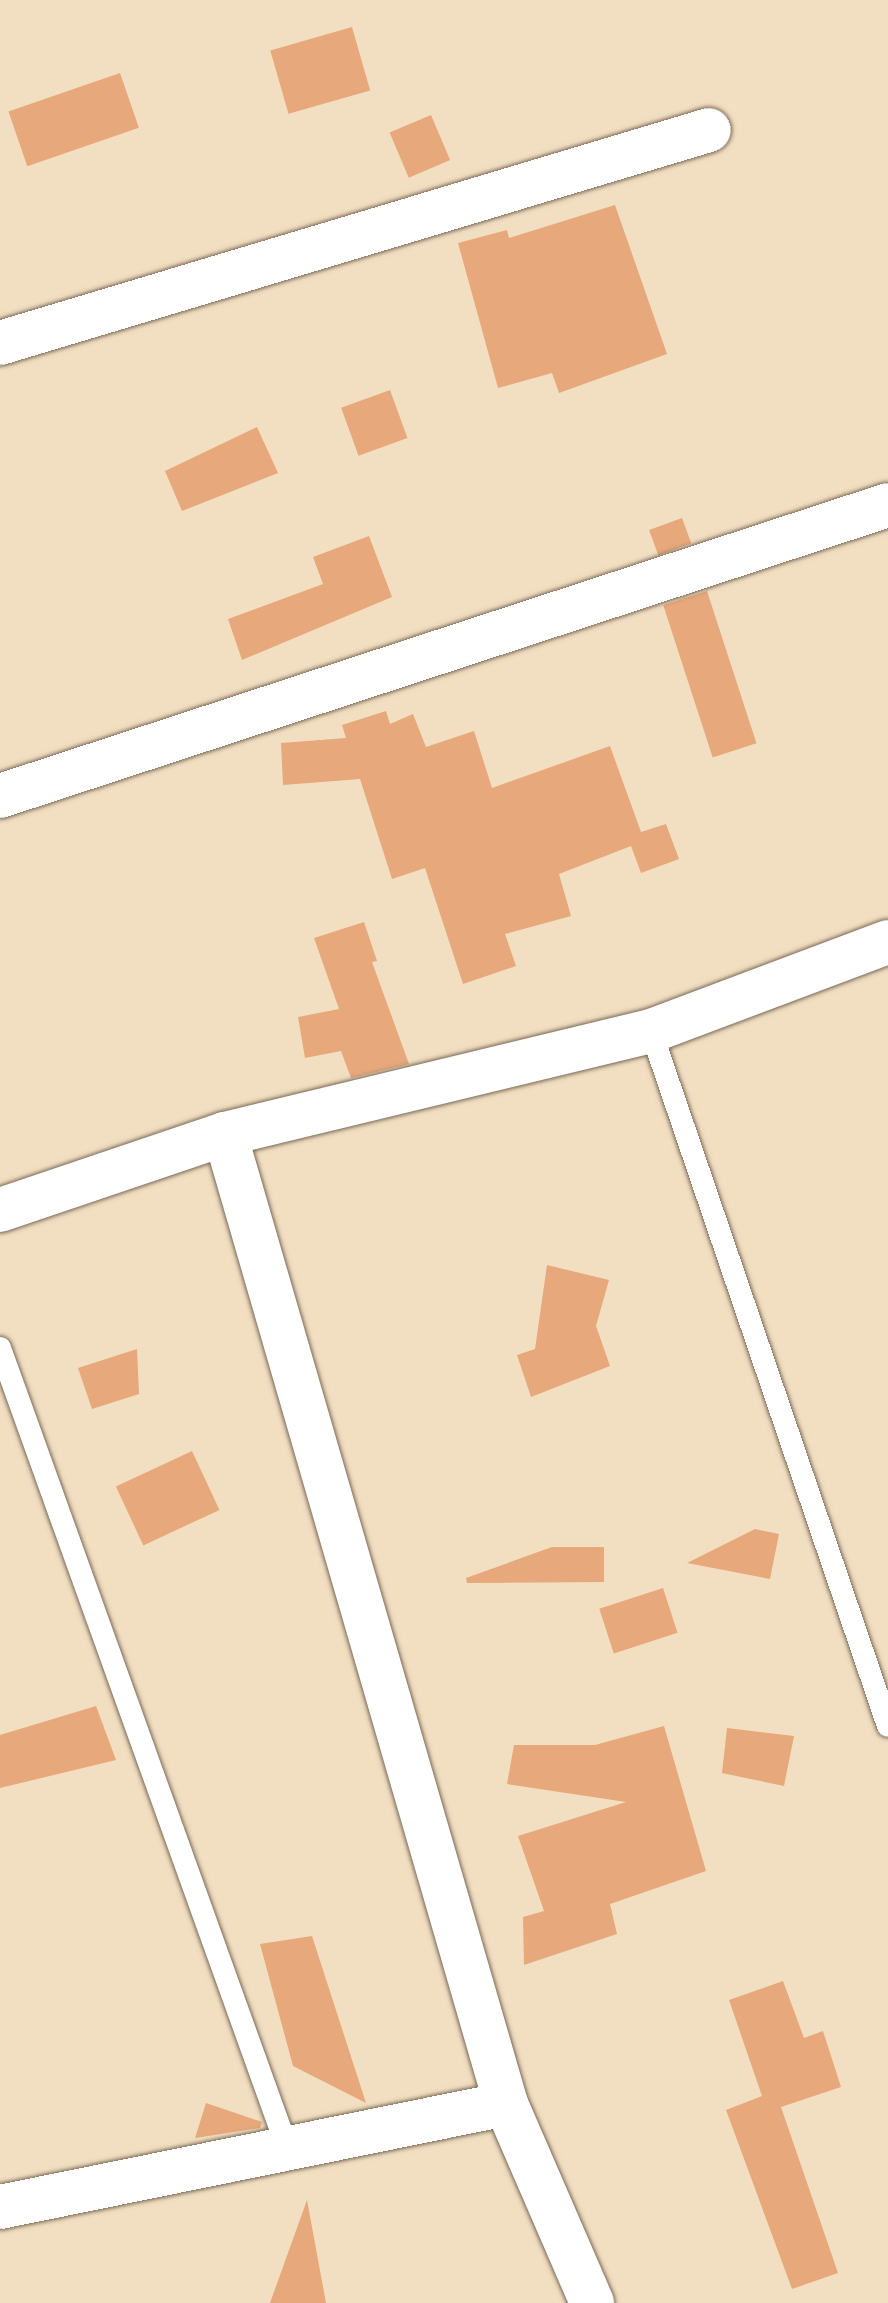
<!DOCTYPE html>
<style>
body{margin:0}
#map{position:relative;width:888px;height:2303px;overflow:hidden;background:#f2dfc2;font-family:"Indie Flower",sans-serif}
div>[style]{position:absolute}
.building>*{inset:0;background:#e7a87b;transform-origin:0 0}
.roads{filter:drop-shadow(0 0 2px #7b6957) drop-shadow(0 0 2px #7b6957)}
.lane>*{height:22px;margin:-11px;padding:0 11px;transform-origin:11px;border-radius:11px;background:#fff}
.street>*{height:44px;margin:-22px;padding:0 22px;transform-origin:22px;border-radius:22px;background:#fff}
span{translate:-50% -50%;white-space:nowrap;text-align:center;line-height:1.15;-webkit-text-stroke:6px #fff;paint-order:stroke}
</style>
<div id="map">
<div class="building">
<i style="left:352px;top:27px;width:66px;height:85px;rotate:74deg"></i>
<i style="left:120px;top:73px;width:58px;height:118px;rotate:71deg"></i>
<i style="left:431px;top:115px;width:49px;height:45px;rotate:67deg"></i>
<i style="clip-path:polygon(615px 205px,667px 354px,559px 393px,552px 373px,498px 388px,458px 243px,507px 230px,509px 238px)"></i>
<i style="left:390px;top:390px;width:51px;height:52px;rotate:70deg"></i>
<i style="clip-path:polygon(257px 427px,278px 473px,182px 511px,165px 471px)"></i>
<i style="left:682px;top:518px;width:27px;height:35px;rotate:70deg"></i>
<i style="clip-path:polygon(369px 536px,392px 597px,242px 660px,228px 619px,323px 584px,313px 557px)"></i>
<i style="left:707px;top:591px;width:160px;height:46px;rotate:72deg"></i>
<i style="clip-path:polygon(386px 711px,390px 724px,413px 714px,426px 747px,474px 731px,492px 788px,610px 746px,641px 832px,666px 824px,679px 859px,641px 873px,631px 846px,559px 874px,571px 916px,505px 934px,516px 966px,463px 984px,425px 868px,392px 879px,360px 779px,283px 785px,281px 743px,346px 738px,342px 725px)"></i>
<i style="clip-path:polygon(364px 922px,377px 961px,372px 962px,409px 1064px,351px 1078px,341px 1051px,305px 1058px,298px 1017px,339px 1009px,314px 938px)"></i>
<i style="clip-path:polygon(547px 1265px,609px 1280px,596px 1326px,610px 1366px,531px 1397px,517px 1355px,535px 1349px)"></i>
<i style="clip-path:polygon(137px 1349px,139px 1394px,92px 1409px,78px 1368px)"></i>
<i style="left:192px;top:1451px;width:65px;height:84px;rotate:65deg"></i>
<i style="clip-path:polygon(755px 1529px,779px 1534px,770px 1579px,687px 1563px)"></i>
<i style="clip-path:polygon(552px 1547px,604px 1547px,604px 1582px,467px 1583px,466px 1578px)"></i>
<i style="left:663px;top:1588px;width:47px;height:67px;rotate:72deg"></i>
<i style="clip-path:polygon(96px 1706px,116px 1760px,0 1788px,0 1735px)"></i>
<i style="clip-path:polygon(664px 1726px,706px 1871px,610px 1904px,617px 1934px,524px 1965px,523px 1917px,544px 1911px,518px 1836px,626px 1802px,507px 1784px,514px 1745px,595px 1745px)"></i>
<i style="clip-path:polygon(727px 1728px,794px 1736px,784px 1786px,722px 1773px)"></i>
<i style="clip-path:polygon(312px 1936px,366px 2103px,293px 2066px,260px 1944px)"></i>
<i style="clip-path:polygon(783px 1981px,804px 2038px,823px 2031px,841px 2087px,781px 2107px,838px 2273px,792px 2289px,726px 2110px,762px 2096px,729px 2000px)"></i>
<i style="clip-path:polygon(206px 2103px,262px 2122px,260px 2128px,195px 2138px)"></i>
<i style="clip-path:polygon(307px 2200px,326px 2303px,270px 2303px)"></i>
</div>
<div class="roads">
<div class="lane">
<i style="left:651px;top:1031px;width:734px;rotate:71.17deg"></i>
<i style="left:0;top:1348px;width:852px;rotate:70.25deg"></i>
</div>
<div class="street">
<i style="left:0;top:343px;width:740px;rotate:-16.72deg"></i>
<i style="left:0;top:796px;width:934px;rotate:-18.14deg"></i>
<i style="left:225px;top:1134px;width:1010px;rotate:73.84deg"></i>
<i style="left:506px;top:2104px;width:217px;rotate:66.6deg"></i>
<i style="left:0;top:1210px;width:237px;rotate:-18.7deg"></i>
<i style="left:225px;top:1134px;width:438px;rotate:-13.6deg"></i>
<i style="left:651px;top:1031px;width:253px;rotate:-20.6deg"></i>
<i style="left:0;top:2207px;width:516px;rotate:-11.51deg"></i>
</div>
</div>
</div>
